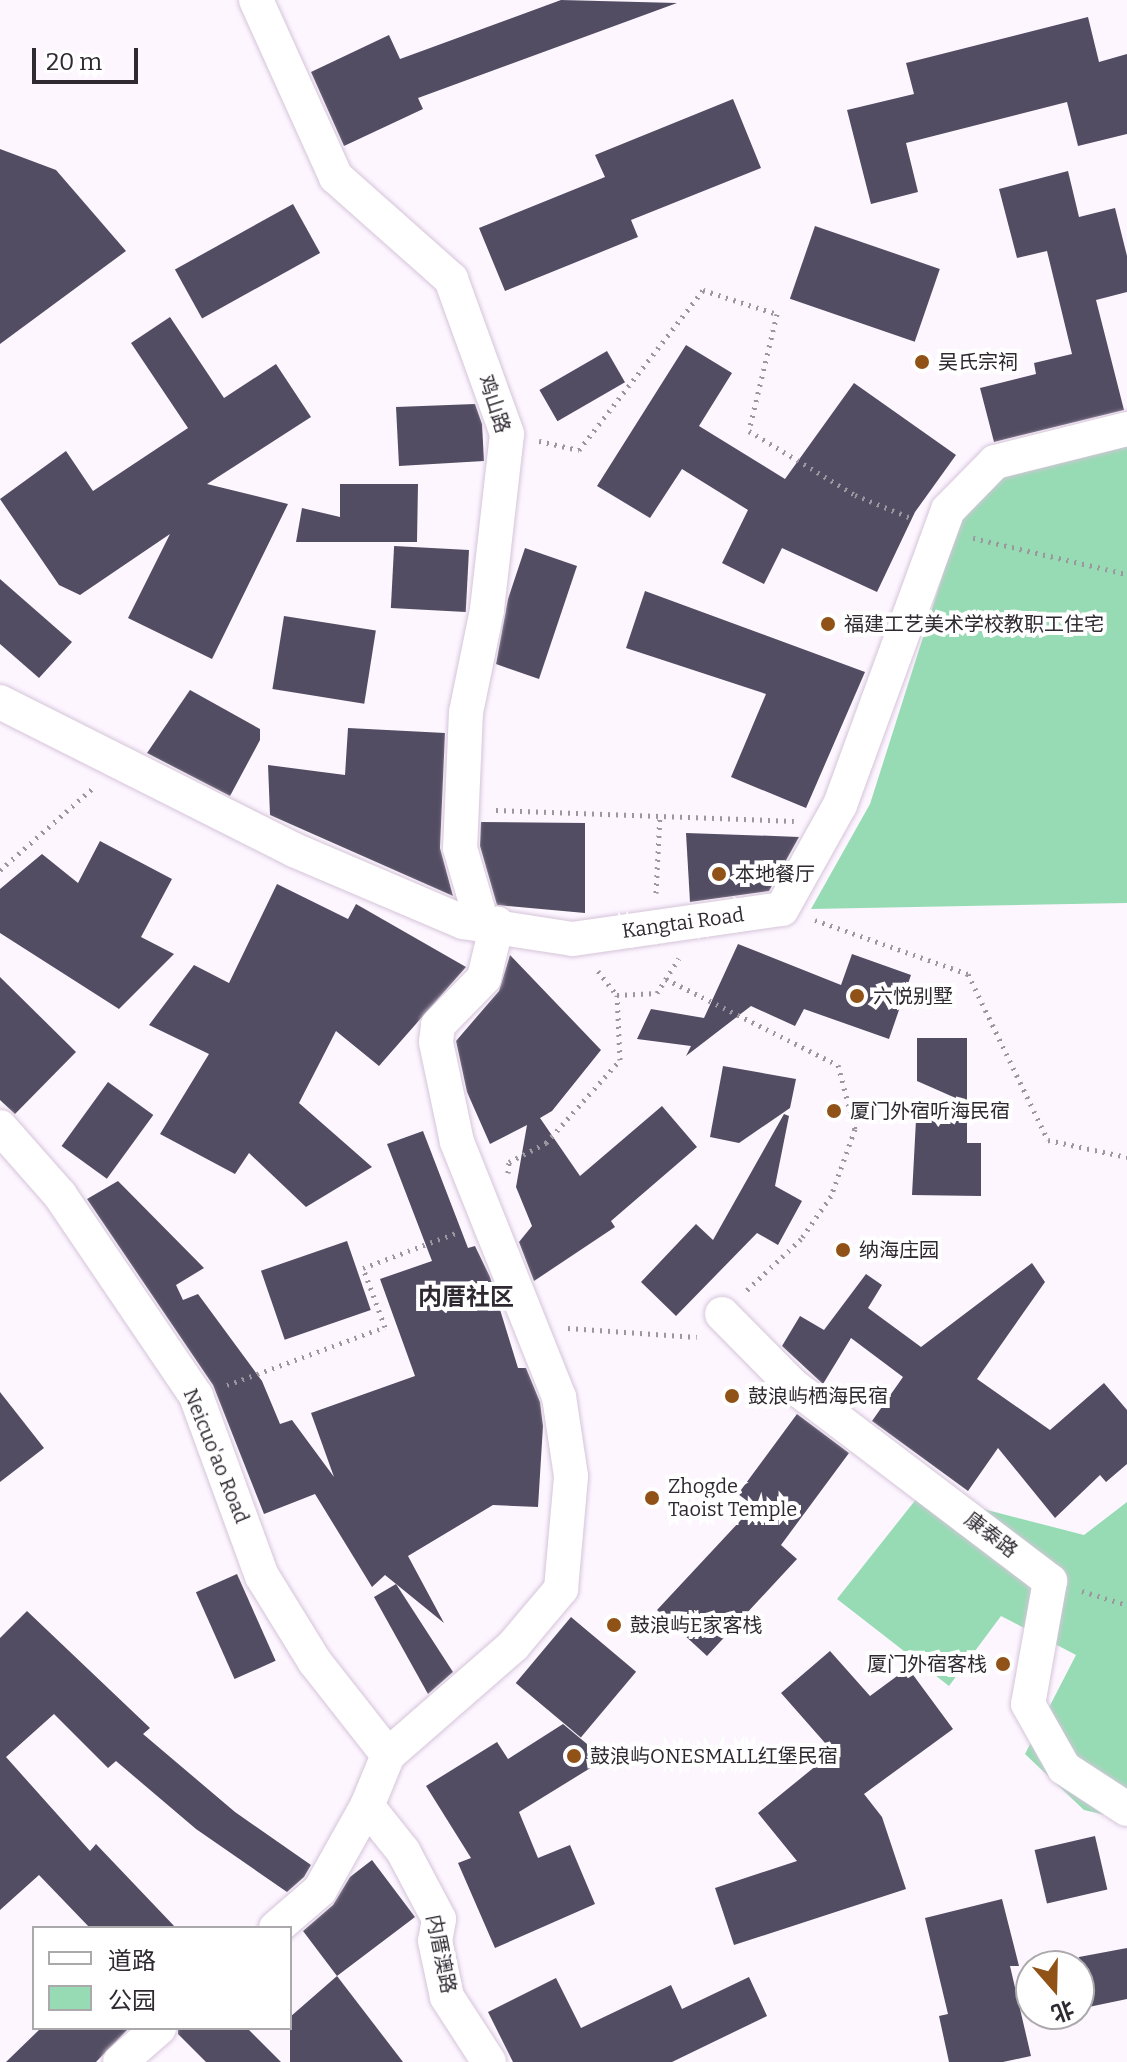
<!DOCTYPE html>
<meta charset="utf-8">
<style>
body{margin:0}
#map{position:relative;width:1127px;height:2062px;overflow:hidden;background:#fdf6ff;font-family:Bitter,"Noto Sans SC",serif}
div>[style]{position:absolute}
.green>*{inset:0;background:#97dbb4}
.building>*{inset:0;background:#524d62;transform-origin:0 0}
.path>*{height:5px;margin-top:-2.5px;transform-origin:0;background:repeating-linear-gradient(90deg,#9c969e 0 2px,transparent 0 8px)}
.roads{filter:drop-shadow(0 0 2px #d5c4d9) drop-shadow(0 0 2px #d5c4d9)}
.minor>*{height:34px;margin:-17px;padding:0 17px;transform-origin:17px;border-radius:17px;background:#fff}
.dots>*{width:22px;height:22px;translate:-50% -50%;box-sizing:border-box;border:4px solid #fff;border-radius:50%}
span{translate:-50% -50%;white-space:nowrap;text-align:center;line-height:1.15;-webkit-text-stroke:8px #fff;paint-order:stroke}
.poi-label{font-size:20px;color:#2f2931}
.left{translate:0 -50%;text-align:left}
.right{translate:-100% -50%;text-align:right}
.street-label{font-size:20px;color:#2f2931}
.quarter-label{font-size:24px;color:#2f2931;font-weight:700}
.legend{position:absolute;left:32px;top:1926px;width:260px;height:104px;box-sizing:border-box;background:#fff;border:2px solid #aca9ad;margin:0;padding:10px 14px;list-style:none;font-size:24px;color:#2f2931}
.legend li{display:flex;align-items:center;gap:16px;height:40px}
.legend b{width:40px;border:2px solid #aca9ad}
.north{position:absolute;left:1015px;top:1950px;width:80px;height:80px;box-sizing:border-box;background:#fff;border:2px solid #aca9ad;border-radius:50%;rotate:160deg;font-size:22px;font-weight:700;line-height:32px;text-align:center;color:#2f2931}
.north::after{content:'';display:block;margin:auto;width:28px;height:36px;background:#905217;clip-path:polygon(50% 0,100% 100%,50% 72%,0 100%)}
.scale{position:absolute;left:32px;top:48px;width:106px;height:36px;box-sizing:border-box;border:4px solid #2f2931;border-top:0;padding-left:10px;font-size:24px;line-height:28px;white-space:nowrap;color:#2f2931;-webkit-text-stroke:6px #fff;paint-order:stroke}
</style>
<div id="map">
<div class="green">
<i style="clip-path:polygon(1127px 441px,1127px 903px,811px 909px,870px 804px,965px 505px,1009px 468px)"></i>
<i style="clip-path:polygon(921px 1493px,1084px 1535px,1127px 1502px,1127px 1820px,1084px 1810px,1025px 1754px,1076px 1655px,1001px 1616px,949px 1686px,837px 1599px)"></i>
</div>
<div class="building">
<i style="clip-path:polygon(561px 0,677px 3px,418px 98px,423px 109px,344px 146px,311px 72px,389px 35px,400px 59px)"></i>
<i style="clip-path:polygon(1088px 17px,1099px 62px,1127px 54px,1127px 134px,1078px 146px,1067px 102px,906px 143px,918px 192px,871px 204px,847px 110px,914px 94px,906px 63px)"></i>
<i style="clip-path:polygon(733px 99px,761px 168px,631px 220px,638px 237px,505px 291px,479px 228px,605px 177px,595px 155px)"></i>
<i style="clip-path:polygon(0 149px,56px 170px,126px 251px,0 344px)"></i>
<i style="clip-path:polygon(1068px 171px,1079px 217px,1115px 208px,1127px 256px,1127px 292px,1096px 300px,1124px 410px,994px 442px,980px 388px,1036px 374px,1034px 363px,1072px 354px,1047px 251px,1017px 258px,999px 189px)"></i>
<i style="left:293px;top:204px;width:56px;height:135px;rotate:61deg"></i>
<i style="left:815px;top:226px;width:132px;height:77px;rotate:19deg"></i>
<i style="clip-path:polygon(170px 317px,224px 398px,276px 364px,311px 417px,207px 484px,288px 504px,212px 659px,128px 618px,170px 534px,80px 595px,59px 585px,0 499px,66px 451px,93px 491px,188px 428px,131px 343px)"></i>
<i style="clip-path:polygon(686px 345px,732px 373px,699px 426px,785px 479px,854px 383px,956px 455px,915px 512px,877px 592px,782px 548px,764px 584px,722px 563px,748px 510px,682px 469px,650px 518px,597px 486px)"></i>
<i style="left:607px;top:351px;width:36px;height:78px;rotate:60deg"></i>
<i style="clip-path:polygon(475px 404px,482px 424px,484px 461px,399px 466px,396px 407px)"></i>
<i style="clip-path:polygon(340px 484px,418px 484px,417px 542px,296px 542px,302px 508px,340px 517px)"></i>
<i style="clip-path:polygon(525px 548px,577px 566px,539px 679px,496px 664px,508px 599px)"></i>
<i style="left:469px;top:550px;width:62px;height:75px;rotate:93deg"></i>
<i style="clip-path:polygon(0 579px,72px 642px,39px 678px,0 644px)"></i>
<i style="clip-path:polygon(645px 591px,865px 672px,806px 808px,731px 777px,766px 694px,626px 648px)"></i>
<i style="left:284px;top:616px;width:93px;height:74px;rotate:9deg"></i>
<i style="clip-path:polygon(190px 690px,260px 729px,260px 740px,230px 796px,147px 753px)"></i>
<i style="clip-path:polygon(348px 728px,445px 733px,440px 848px,453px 896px,270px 815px,268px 765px,345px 775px)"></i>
<i style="clip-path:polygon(481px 822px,585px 823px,585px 913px,497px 905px,480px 846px)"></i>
<i style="clip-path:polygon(686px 833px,774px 836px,799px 837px,769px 891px,690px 902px)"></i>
<i style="clip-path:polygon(100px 841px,172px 879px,141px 937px,174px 954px,119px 1009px,0 933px,0 889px,42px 854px,78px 883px)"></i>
<i style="clip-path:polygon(277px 884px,348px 919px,356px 904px,466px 967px,379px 1066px,336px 1031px,299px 1103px,372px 1167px,306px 1207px,249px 1153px,235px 1174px,160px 1134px,209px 1054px,149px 1025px,194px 965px,229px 983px)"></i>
<i style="clip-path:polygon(738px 944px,841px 985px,852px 954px,911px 975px,889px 1039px,804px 1009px,795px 1026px,751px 1006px,686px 1056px,691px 1046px,637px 1039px,651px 1009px,704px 1018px)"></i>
<i style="clip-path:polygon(510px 955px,601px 1050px,552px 1111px,540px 1118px,580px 1176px,662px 1106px,697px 1147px,611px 1221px,615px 1227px,534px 1281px,519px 1242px,532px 1226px,516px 1187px,527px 1125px,490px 1144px,467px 1092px,456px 1041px,499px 991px)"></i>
<i style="clip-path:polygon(0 977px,76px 1052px,15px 1114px,0 1100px)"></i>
<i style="clip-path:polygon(917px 1038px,967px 1038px,967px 1103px,917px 1081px)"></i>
<i style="clip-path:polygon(723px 1066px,796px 1079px,790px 1108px,739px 1143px,710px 1137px)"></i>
<i style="left:108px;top:1082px;width:56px;height:79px;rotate:36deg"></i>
<i style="clip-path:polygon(917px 1101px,967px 1111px,967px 1143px,981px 1143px,981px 1196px,912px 1195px)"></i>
<i style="clip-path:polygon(784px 1114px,789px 1116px,775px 1186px,802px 1201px,778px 1245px,757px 1233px,676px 1316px,641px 1282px,696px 1224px,713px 1240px)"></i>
<i style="clip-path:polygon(423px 1131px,468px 1248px,475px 1246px,490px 1277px,518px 1368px,526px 1368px,540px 1402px,543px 1426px,538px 1507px,493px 1505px,408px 1556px,444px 1623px,385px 1575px,372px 1587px,315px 1494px,264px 1514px,213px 1385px,87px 1199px,118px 1181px,204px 1268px,176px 1285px,183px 1300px,198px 1294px,262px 1381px,280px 1424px,292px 1420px,334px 1477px,311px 1413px,415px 1376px,380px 1279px,432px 1261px,387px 1144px)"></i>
<i style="left:347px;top:1241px;width:73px;height:91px;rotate:71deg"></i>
<i style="clip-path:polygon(1032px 1263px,1045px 1282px,977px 1379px,1050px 1430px,1104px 1383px,1127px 1410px,1127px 1464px,1106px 1482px,1100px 1475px,1055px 1518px,998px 1448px,968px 1491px,872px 1421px,903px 1377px,851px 1338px,823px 1384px,782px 1346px,800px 1316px,824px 1330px,866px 1274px,882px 1285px,868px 1308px,921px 1347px)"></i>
<i style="clip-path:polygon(0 1392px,44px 1448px,0 1482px)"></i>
<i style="clip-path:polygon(797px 1414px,849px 1453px,781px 1545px,797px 1559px,707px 1656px,657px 1610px,754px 1506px,738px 1494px)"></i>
<i style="left:237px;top:1574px;width:95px;height:45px;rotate:66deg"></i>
<i style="clip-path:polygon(396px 1584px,453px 1672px,428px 1694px,374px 1597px)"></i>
<i style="clip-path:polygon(27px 1611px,150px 1728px,143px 1734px,235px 1812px,311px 1865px,304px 1877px,287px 1892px,196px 1829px,116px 1761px,108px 1768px,54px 1714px,6px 1757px,90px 1851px,96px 1844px,176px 1928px,90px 1928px,39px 1875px,0 1910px,0 1638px)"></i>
<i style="left:571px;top:1617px;width:85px;height:86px;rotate:40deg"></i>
<i style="clip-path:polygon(830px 1651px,870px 1696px,908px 1668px,953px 1729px,864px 1794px,882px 1817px,906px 1889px,734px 1945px,715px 1888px,797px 1861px,758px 1813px,833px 1752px,781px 1693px)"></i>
<i style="clip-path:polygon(563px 1724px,605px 1759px,519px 1812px,538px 1858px,570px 1845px,595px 1904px,495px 1948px,458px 1863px,471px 1858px,426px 1786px,497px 1742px,508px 1759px)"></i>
<i style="left:1095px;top:1836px;width:55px;height:62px;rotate:77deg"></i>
<i style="clip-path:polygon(372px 1860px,415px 1917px,337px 1976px,303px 1931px,333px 1905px,350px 1877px)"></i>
<i style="clip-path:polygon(1002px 1899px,1019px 1966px,1010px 1966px,1031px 2056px,1003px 2062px,949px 2062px,939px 2016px,948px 2014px,925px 1918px)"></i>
<i style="clip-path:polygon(1127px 1948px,1127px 1999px,1079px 2009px,1079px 1957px)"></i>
<i style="clip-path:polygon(337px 1976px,403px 2062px,290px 2062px,290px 2017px)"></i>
<i style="clip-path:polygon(749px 1977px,767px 2016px,672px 2062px,513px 2062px,488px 2012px,556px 1978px,581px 2028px,671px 1985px,682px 2009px)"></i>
<i style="clip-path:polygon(41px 2028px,129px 2028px,96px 2062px,6px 2062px)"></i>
<i style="clip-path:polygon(178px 2028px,247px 2028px,281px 2062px,206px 2062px,178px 2034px)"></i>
</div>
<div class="path">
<i style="left:539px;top:441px;width:41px;rotate:12.7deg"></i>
<i style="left:579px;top:450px;width:202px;rotate:-52.2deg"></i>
<i style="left:703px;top:290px;width:78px;rotate:18deg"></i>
<i style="left:777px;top:314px;width:120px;rotate:103.5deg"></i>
<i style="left:749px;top:431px;width:124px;rotate:31.1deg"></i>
<i style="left:855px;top:495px;width:61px;rotate:22.3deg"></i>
<i style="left:973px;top:538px;width:158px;rotate:13.2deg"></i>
<i style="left:496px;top:810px;width:298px;rotate:2.1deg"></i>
<i style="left:0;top:870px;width:124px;rotate:-41.4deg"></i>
<i style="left:656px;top:893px;width:79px;rotate:-87.1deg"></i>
<i style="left:815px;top:920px;width:162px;rotate:19.4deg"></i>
<i style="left:968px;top:974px;width:184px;rotate:64.3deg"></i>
<i style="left:1048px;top:1140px;width:81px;rotate:12.1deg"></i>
<i style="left:598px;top:971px;width:31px;rotate:52deg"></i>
<i style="left:666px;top:979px;width:192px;rotate:26.6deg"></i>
<i style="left:838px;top:1065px;width:66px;rotate:75.1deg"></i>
<i style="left:855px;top:1129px;width:71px;rotate:109.7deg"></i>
<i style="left:831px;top:1196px;width:52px;rotate:124.9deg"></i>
<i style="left:801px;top:1239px;width:77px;rotate:136.6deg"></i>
<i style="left:508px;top:1173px;width:11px;rotate:-85deg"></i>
<i style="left:509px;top:1162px;width:42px;rotate:-27.2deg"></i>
<i style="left:546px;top:1143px;width:111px;rotate:-48.3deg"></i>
<i style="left:620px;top:1060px;width:65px;rotate:-92.6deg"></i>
<i style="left:617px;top:995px;width:40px;rotate:-2.9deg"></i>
<i style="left:657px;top:993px;width:41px;rotate:-57.8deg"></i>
<i style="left:568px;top:1328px;width:129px;rotate:4deg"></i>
<i style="left:227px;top:1385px;width:168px;rotate:-20.2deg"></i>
<i style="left:385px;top:1327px;width:63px;rotate:-110.4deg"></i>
<i style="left:363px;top:1268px;width:99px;rotate:-20.6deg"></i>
<i style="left:1082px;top:1591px;width:47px;rotate:17.3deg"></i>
</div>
<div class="roads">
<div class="minor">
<i style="left:256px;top:0;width:194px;rotate:65.7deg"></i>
<i style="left:336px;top:177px;width:154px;rotate:41.6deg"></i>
<i style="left:451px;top:279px;width:165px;rotate:70.1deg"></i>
<i style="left:507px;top:434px;width:177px;rotate:96.5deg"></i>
<i style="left:487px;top:610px;width:104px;rotate:101.6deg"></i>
<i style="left:466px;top:712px;width:136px;rotate:92.5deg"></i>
<i style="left:460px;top:848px;width:78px;rotate:73.7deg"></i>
<i style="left:0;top:702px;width:329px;rotate:26.7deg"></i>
<i style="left:294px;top:850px;width:184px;rotate:23.1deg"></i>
<i style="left:463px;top:922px;width:111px;rotate:8.8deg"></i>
<i style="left:573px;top:939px;width:211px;rotate:-8.2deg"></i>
<i style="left:782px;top:909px;width:119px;rotate:-60.9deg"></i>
<i style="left:840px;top:805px;width:314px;rotate:-69.9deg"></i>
<i style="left:948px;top:510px;width:67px;rotate:-45.6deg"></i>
<i style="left:995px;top:462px;width:136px;rotate:-14deg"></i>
<i style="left:0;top:1127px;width:91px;rotate:48.6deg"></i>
<i style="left:60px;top:1195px;width:243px;rotate:55.9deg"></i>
<i style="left:196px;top:1396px;width:192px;rotate:69.9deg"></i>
<i style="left:262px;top:1576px;width:101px;rotate:58.4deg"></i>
<i style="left:315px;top:1662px;width:118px;rotate:51.9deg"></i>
<i style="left:722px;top:1314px;width:100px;rotate:45.4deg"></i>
<i style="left:792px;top:1385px;width:324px;rotate:37.2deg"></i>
<i style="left:1050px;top:1581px;width:125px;rotate:100.1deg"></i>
<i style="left:1028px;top:1704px;width:73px;rotate:60.6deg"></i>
<i style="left:1064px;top:1768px;width:75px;rotate:33.1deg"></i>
<i style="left:367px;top:1806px;width:58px;rotate:51.3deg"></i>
<i style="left:403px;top:1851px;width:77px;rotate:62.1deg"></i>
<i style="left:439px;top:1919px;width:22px;rotate:100deg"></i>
<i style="left:435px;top:1941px;width:57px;rotate:77.9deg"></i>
<i style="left:447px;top:1997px;width:77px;rotate:57.1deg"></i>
<i style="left:276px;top:1928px;width:58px;rotate:-40.8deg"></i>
<i style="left:320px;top:1890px;width:96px;rotate:-60.8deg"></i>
<i style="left:367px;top:1806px;width:55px;rotate:-67.6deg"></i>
<i style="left:388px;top:1755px;width:166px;rotate:-41.1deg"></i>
<i style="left:513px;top:1646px;width:75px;rotate:-49.9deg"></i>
<i style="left:561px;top:1589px;width:113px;rotate:-84.9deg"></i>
<i style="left:571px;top:1476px;width:80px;rotate:-98.6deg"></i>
<i style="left:559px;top:1397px;width:275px;rotate:-111.8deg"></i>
<i style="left:457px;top:1142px;width:102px;rotate:-101.9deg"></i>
<i style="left:436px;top:1042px;width:17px;rotate:-83deg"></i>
<i style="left:438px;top:1025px;width:66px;rotate:-45.6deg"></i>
<i style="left:484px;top:978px;width:56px;rotate:-76.5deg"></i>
<i style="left:120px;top:2062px;width:52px;rotate:-41.1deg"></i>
</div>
</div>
<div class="dots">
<i style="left:922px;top:362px;background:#905217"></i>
<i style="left:828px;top:624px;background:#905217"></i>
<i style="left:719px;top:874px;background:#905217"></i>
<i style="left:857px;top:996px;background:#905217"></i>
<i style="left:834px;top:1111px;background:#905217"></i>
<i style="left:843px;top:1250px;background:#905217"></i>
<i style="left:732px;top:1396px;background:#905217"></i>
<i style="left:652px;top:1498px;background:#905217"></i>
<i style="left:614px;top:1625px;background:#905217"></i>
<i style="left:1003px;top:1664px;background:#905217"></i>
<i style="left:574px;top:1756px;background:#905217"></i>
</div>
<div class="poi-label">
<span class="left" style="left:938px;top:362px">吴氏宗祠</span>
<span class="left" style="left:844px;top:624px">福建工艺美术学校教职工住宅</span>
<span class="left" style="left:735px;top:874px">本地餐厅</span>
<span class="left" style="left:873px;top:996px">六悦别墅</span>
<span class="left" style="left:850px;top:1111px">厦门外宿听海民宿</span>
<span class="left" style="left:859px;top:1250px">纳海庄园</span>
<span class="left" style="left:748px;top:1396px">鼓浪屿栖海民宿</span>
<span class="left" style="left:668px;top:1498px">Zhogde<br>Taoist Temple</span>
<span class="left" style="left:630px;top:1625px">鼓浪屿E家客栈</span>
<span class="right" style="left:987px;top:1664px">厦门外宿客栈</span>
<span class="left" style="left:590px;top:1756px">鼓浪屿ONESMALL红堡民宿</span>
</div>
<div class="street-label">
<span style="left:494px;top:404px;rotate:72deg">鸡山路</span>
<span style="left:683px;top:923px;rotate:-8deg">Kangtai Road</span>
<span style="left:216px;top:1456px;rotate:68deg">Neicuo'ao Road</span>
<span style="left:991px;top:1535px;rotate:38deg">康泰路</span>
<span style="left:441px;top:1954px;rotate:79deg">内厝澳路</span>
</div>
<div class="quarter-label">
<span style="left:466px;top:1298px">内厝社区</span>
</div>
<ul class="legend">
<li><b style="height:10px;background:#fff"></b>道路</li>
<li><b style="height:22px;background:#97dbb4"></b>公园</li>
</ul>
<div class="north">北</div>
<div class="scale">20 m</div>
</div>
